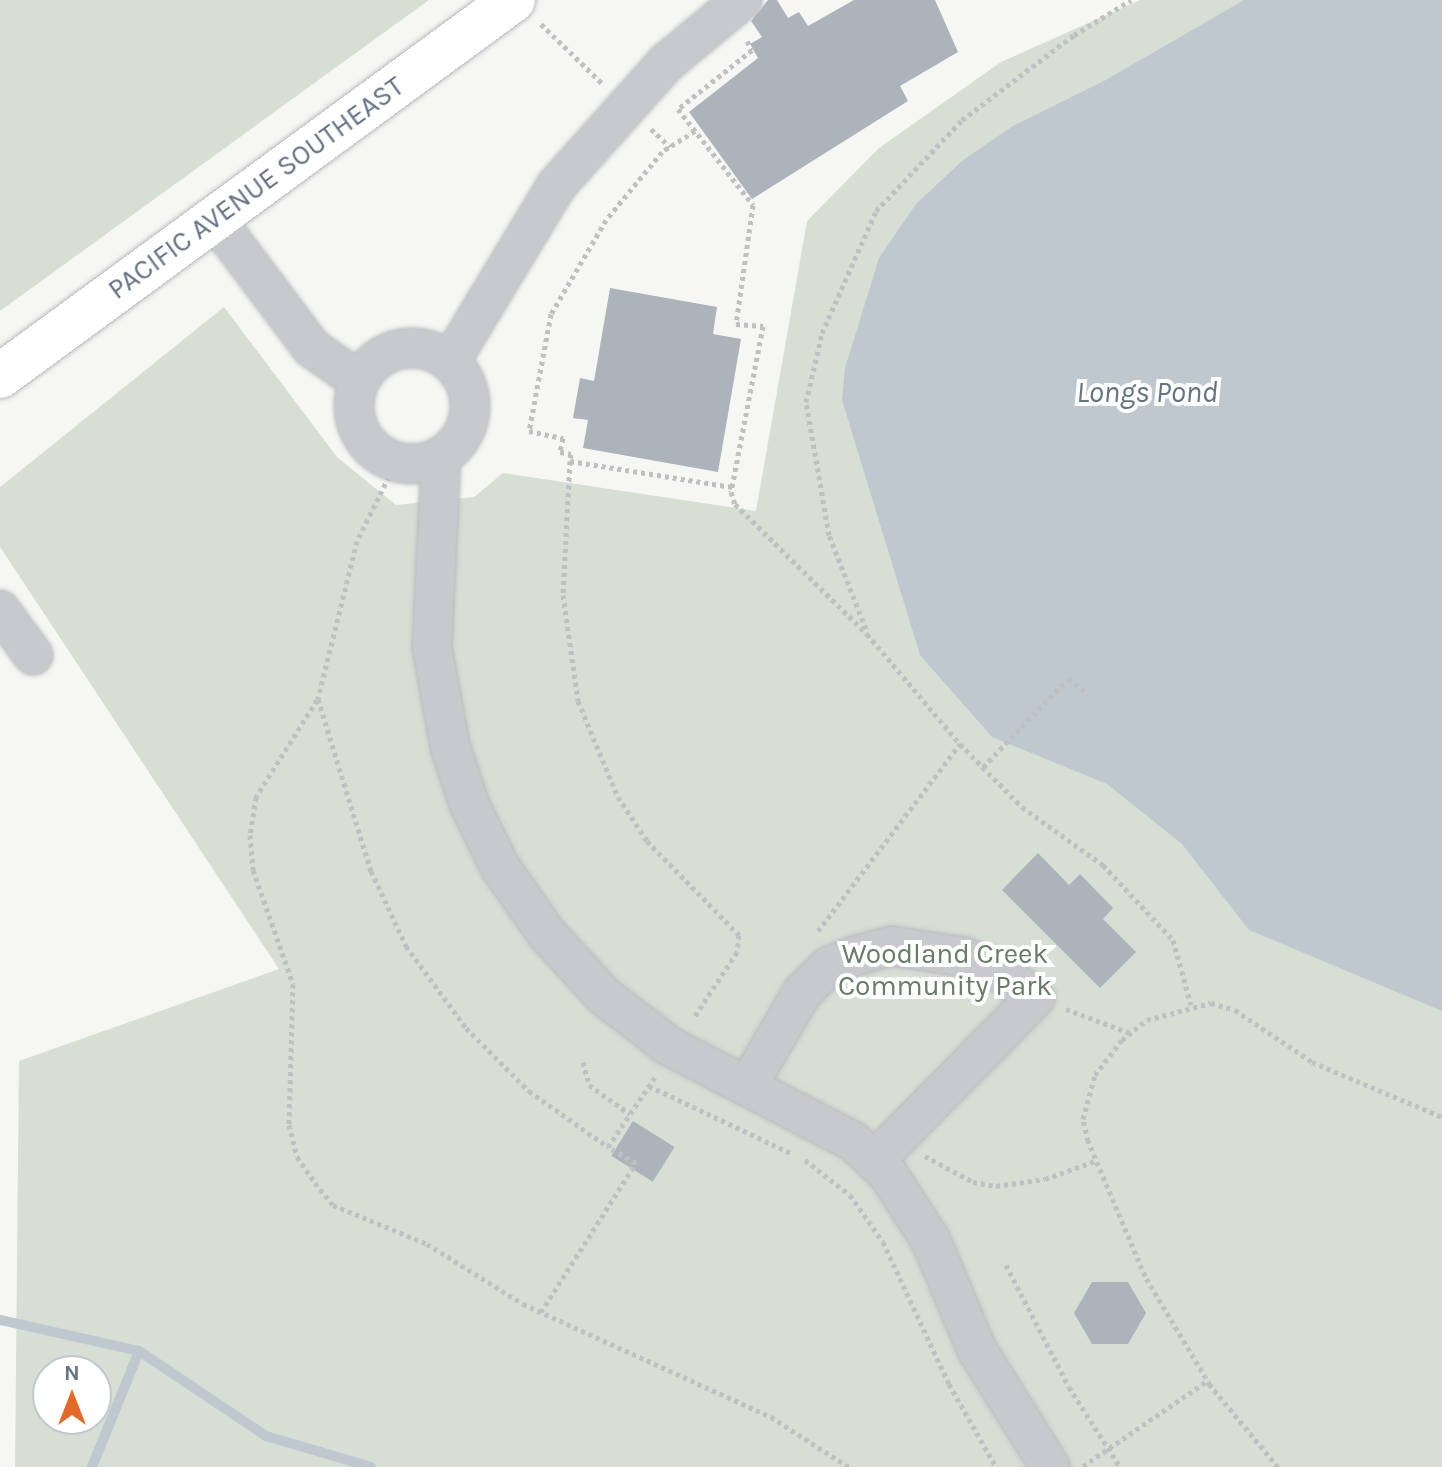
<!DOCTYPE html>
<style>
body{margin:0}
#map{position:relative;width:1442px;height:1467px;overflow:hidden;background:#f6f7f3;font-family:Karla,sans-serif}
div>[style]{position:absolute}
.green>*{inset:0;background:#d7ded4}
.water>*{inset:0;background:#bfc8ce}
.stream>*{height:10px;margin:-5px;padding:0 5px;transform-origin:5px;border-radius:5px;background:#bfc8ce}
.building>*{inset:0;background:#acb3ba;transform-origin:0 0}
.path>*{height:5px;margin-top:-2.5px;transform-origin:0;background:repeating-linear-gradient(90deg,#bec0c2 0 4px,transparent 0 8px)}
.roads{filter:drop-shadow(0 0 2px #b7babf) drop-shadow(0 0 2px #b7babf)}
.minor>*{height:38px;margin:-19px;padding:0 19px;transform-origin:19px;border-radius:19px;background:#c7c9cd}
.minor>.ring{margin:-19px;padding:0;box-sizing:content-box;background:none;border:38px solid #c7c9cd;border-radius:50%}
.major>*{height:44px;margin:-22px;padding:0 22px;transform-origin:22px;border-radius:22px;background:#fff}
span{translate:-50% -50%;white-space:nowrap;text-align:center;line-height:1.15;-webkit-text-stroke:8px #fff;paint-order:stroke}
.street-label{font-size:28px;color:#657385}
.park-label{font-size:28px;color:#667c64}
.water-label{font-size:30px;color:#617481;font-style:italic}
.north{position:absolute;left:32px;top:1355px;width:80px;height:80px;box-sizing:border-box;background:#fff;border:2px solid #c1c7ce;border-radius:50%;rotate:0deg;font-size:22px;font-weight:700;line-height:32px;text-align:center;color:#657385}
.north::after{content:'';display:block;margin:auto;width:28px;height:36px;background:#e46826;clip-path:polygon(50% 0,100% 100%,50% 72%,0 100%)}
</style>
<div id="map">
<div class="green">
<i style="clip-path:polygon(0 0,429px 0,0 311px)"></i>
<i style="clip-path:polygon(evenodd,1140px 0,1442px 0,1442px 1467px,15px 1467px,19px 1061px,279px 969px,0 547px,0 487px,224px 307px,337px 457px,396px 505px,474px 497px,503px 473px,756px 511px,807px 221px,879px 148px,1001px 62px,1140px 0,48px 1371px,96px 1371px,96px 1419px,48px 1419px,48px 1371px)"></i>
</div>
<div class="water">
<i style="clip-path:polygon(1244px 0,1442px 0,1442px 1011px,1249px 930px,1182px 844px,1107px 784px,992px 737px,920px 655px,842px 400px,845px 368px,879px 258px,916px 204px,963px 160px,1013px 126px,1104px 81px)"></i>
</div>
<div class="stream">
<i style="left:0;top:1320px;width:142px;rotate:12.6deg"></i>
<i style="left:139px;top:1351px;width:153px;rotate:33.8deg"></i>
<i style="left:266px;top:1436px;width:109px;rotate:16.4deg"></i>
<i style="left:92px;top:1467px;width:125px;rotate:-67.9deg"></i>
</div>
<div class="building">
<i style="clip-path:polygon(768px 0,777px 0,788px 18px,799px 12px,808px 26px,854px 0,935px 0,958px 52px,900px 86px,908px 101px,752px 199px,689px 112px,758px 58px,750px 44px,762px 37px,751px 21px)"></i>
<i style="clip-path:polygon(610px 288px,717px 307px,713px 334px,741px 339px,718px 472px,583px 448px,588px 420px,573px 418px,580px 378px,594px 381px)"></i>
<i style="clip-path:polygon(1038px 853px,1069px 885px,1080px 874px,1113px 908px,1103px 919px,1136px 952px,1100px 988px,1002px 890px)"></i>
<i style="left:633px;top:1121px;width:49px;height:41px;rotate:32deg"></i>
<i style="clip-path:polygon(1092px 1282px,1128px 1282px,1146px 1313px,1128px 1344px,1092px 1344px,1074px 1313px)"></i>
</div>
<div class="path">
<i style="left:541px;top:24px;width:86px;rotate:44.1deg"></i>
<i style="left:747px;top:41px;width:10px;rotate:61deg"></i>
<i style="left:752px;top:50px;width:95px;rotate:141.4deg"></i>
<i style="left:678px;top:109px;width:122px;rotate:52deg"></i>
<i style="left:753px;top:205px;width:120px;rotate:98.1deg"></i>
<i style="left:736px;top:324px;width:27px;rotate:4deg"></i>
<i style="left:763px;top:326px;width:169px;rotate:100.9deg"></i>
<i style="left:731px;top:492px;width:13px;rotate:72deg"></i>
<i style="left:735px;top:504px;width:185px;rotate:44.6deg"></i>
<i style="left:867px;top:634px;width:144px;rotate:49.8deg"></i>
<i style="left:960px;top:744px;width:88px;rotate:45.5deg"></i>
<i style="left:1022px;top:807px;width:100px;rotate:35.6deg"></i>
<i style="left:1103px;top:865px;width:103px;rotate:47deg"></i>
<i style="left:1173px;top:940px;width:67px;rotate:74.5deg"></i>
<i style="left:651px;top:129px;width:26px;rotate:43deg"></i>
<i style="left:695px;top:131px;width:39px;rotate:148deg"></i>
<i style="left:662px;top:152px;width:88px;rotate:129.5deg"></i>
<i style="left:606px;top:220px;width:109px;rotate:120.3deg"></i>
<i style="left:551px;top:314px;width:119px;rotate:100.6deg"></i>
<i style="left:529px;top:431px;width:35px;rotate:12deg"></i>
<i style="left:563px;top:438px;width:14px;rotate:102deg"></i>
<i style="left:560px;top:452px;width:11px;rotate:10deg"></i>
<i style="left:571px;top:454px;width:7px;rotate:98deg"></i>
<i style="left:570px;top:461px;width:164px;rotate:9.1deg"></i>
<i style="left:570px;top:461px;width:134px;rotate:93deg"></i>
<i style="left:563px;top:595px;width:107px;rotate:81.9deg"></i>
<i style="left:578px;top:701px;width:104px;rotate:67.4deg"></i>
<i style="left:618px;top:797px;width:53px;rotate:56.6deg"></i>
<i style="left:647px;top:841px;width:132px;rotate:45.6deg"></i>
<i style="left:739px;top:935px;width:17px;rotate:97deg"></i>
<i style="left:737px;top:952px;width:80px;rotate:123.3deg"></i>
<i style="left:396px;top:462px;width:88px;rotate:116.3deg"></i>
<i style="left:357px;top:541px;width:163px;rotate:103.9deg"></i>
<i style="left:318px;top:699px;width:180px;rotate:72.9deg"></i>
<i style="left:371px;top:871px;width:83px;rotate:65deg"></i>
<i style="left:406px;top:946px;width:102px;rotate:53.8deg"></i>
<i style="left:466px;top:1028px;width:89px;rotate:45deg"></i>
<i style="left:529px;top:1091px;width:97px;rotate:35.3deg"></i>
<i style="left:608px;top:1147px;width:84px;rotate:-56.1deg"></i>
<i style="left:866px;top:629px;width:101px;rotate:-111.5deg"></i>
<i style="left:829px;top:535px;width:135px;rotate:-99.8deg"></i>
<i style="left:806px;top:402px;width:71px;rotate:-76.9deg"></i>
<i style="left:822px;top:333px;width:133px;rotate:-66.1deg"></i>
<i style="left:876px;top:211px;width:125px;rotate:-46.6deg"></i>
<i style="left:962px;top:120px;width:141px;rotate:-37.2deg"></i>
<i style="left:1074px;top:35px;width:67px;rotate:-31.6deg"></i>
<i style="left:317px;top:700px;width:115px;rotate:122.2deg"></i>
<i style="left:256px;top:797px;width:38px;rotate:99deg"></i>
<i style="left:250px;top:835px;width:35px;rotate:85deg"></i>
<i style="left:253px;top:870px;width:121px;rotate:70.7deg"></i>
<i style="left:293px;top:984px;width:141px;rotate:91.6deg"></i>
<i style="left:289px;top:1125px;width:33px;rotate:76deg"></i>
<i style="left:297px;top:1157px;width:32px;rotate:55deg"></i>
<i style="left:315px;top:1183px;width:28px;rotate:51deg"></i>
<i style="left:333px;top:1205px;width:102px;rotate:22.5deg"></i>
<i style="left:427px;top:1244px;width:113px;rotate:32deg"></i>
<i style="left:523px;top:1304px;width:273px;rotate:24.5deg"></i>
<i style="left:771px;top:1417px;width:93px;rotate:32.7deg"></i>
<i style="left:983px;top:767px;width:124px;rotate:-46deg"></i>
<i style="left:1069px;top:678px;width:20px;rotate:41deg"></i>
<i style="left:818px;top:931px;width:235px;rotate:-52.8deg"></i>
<i style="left:1066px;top:1009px;width:68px;rotate:20.6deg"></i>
<i style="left:583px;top:1062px;width:24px;rotate:75deg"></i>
<i style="left:589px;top:1085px;width:50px;rotate:35.3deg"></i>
<i style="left:649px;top:1086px;width:159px;rotate:25.3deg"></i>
<i style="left:925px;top:1156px;width:55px;rotate:28.4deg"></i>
<i style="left:973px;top:1182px;width:23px;rotate:10deg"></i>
<i style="left:996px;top:1186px;width:49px;rotate:-8.1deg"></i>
<i style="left:1045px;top:1179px;width:53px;rotate:-19.8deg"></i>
<i style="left:805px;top:1160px;width:57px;rotate:37.9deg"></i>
<i style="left:850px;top:1195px;width:57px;rotate:54.9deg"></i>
<i style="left:883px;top:1242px;width:157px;rotate:65.1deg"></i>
<i style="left:949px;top:1384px;width:95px;rotate:60.5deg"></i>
<i style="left:1006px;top:1265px;width:137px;rotate:62.7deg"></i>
<i style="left:1069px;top:1387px;width:95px;rotate:57.5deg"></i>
<i style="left:541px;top:1312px;width:177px;rotate:-57.5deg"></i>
<i style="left:636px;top:1163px;width:32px;rotate:-150deg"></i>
<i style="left:1083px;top:1466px;width:150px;rotate:-34.4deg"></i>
<i style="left:1278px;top:1467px;width:107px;rotate:-129.7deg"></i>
<i style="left:1210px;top:1385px;width:127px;rotate:-120.8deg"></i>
<i style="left:1145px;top:1276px;width:147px;rotate:-112.9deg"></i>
<i style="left:1088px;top:1141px;width:23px;rotate:-103deg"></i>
<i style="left:1083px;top:1119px;width:46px;rotate:-74.7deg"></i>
<i style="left:1095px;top:1075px;width:44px;rotate:-52.4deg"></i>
<i style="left:1122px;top:1040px;width:32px;rotate:-39deg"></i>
<i style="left:1147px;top:1020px;width:66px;rotate:-14.9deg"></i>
<i style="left:1211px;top:1003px;width:25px;rotate:16deg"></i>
<i style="left:1235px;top:1010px;width:93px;rotate:34deg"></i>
<i style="left:1312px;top:1062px;width:141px;rotate:22.9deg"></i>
</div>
<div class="roads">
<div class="minor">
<i style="left:215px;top:219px;width:161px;rotate:53.1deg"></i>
<i style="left:312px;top:348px;width:57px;rotate:35.1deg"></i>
<i class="ring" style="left:354px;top:348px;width:78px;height:78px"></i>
<i style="left:450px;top:362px;width:205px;rotate:-58.9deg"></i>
<i style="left:556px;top:186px;width:165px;rotate:-48.2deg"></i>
<i style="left:666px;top:63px;width:99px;rotate:-39.7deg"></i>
<i style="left:441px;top:457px;width:190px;rotate:92.7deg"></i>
<i style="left:432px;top:647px;width:101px;rotate:79.7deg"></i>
<i style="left:450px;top:746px;width:63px;rotate:71.6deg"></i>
<i style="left:470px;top:806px;width:68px;rotate:63.8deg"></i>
<i style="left:500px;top:867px;width:82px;rotate:55deg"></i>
<i style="left:547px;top:934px;width:84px;rotate:47.4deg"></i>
<i style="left:604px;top:996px;width:82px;rotate:37.6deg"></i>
<i style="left:669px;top:1046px;width:208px;rotate:27.4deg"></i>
<i style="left:854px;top:1142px;width:47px;rotate:43.3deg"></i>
<i style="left:888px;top:1174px;width:80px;rotate:57.3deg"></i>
<i style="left:931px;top:1241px;width:118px;rotate:67.1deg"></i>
<i style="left:977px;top:1350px;width:138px;rotate:58deg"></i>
<i style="left:0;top:610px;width:56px;rotate:53.7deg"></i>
<i style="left:748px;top:1085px;width:107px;rotate:-59.6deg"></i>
<i style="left:802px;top:993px;width:37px;rotate:-45deg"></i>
<i style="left:828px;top:967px;width:28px;rotate:-23deg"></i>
<i style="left:854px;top:956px;width:39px;rotate:-15deg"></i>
<i style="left:892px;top:946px;width:73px;rotate:8.7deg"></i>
<i style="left:964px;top:957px;width:38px;rotate:22deg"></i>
<i style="left:999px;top:971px;width:45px;rotate:36.9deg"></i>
<i style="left:1035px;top:998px;width:229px;rotate:134.6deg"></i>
</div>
<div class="major">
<i style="left:0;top:376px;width:636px;rotate:-36.24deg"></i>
</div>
</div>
<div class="street-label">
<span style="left:256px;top:188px;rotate:-36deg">PACIFIC AVENUE SOUTHEAST</span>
</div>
<div class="park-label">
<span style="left:945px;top:970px">Woodland Creek<br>Community Park</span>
</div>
<div class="water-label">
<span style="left:1147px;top:392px">Longs Pond</span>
</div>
<div class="north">N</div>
</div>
